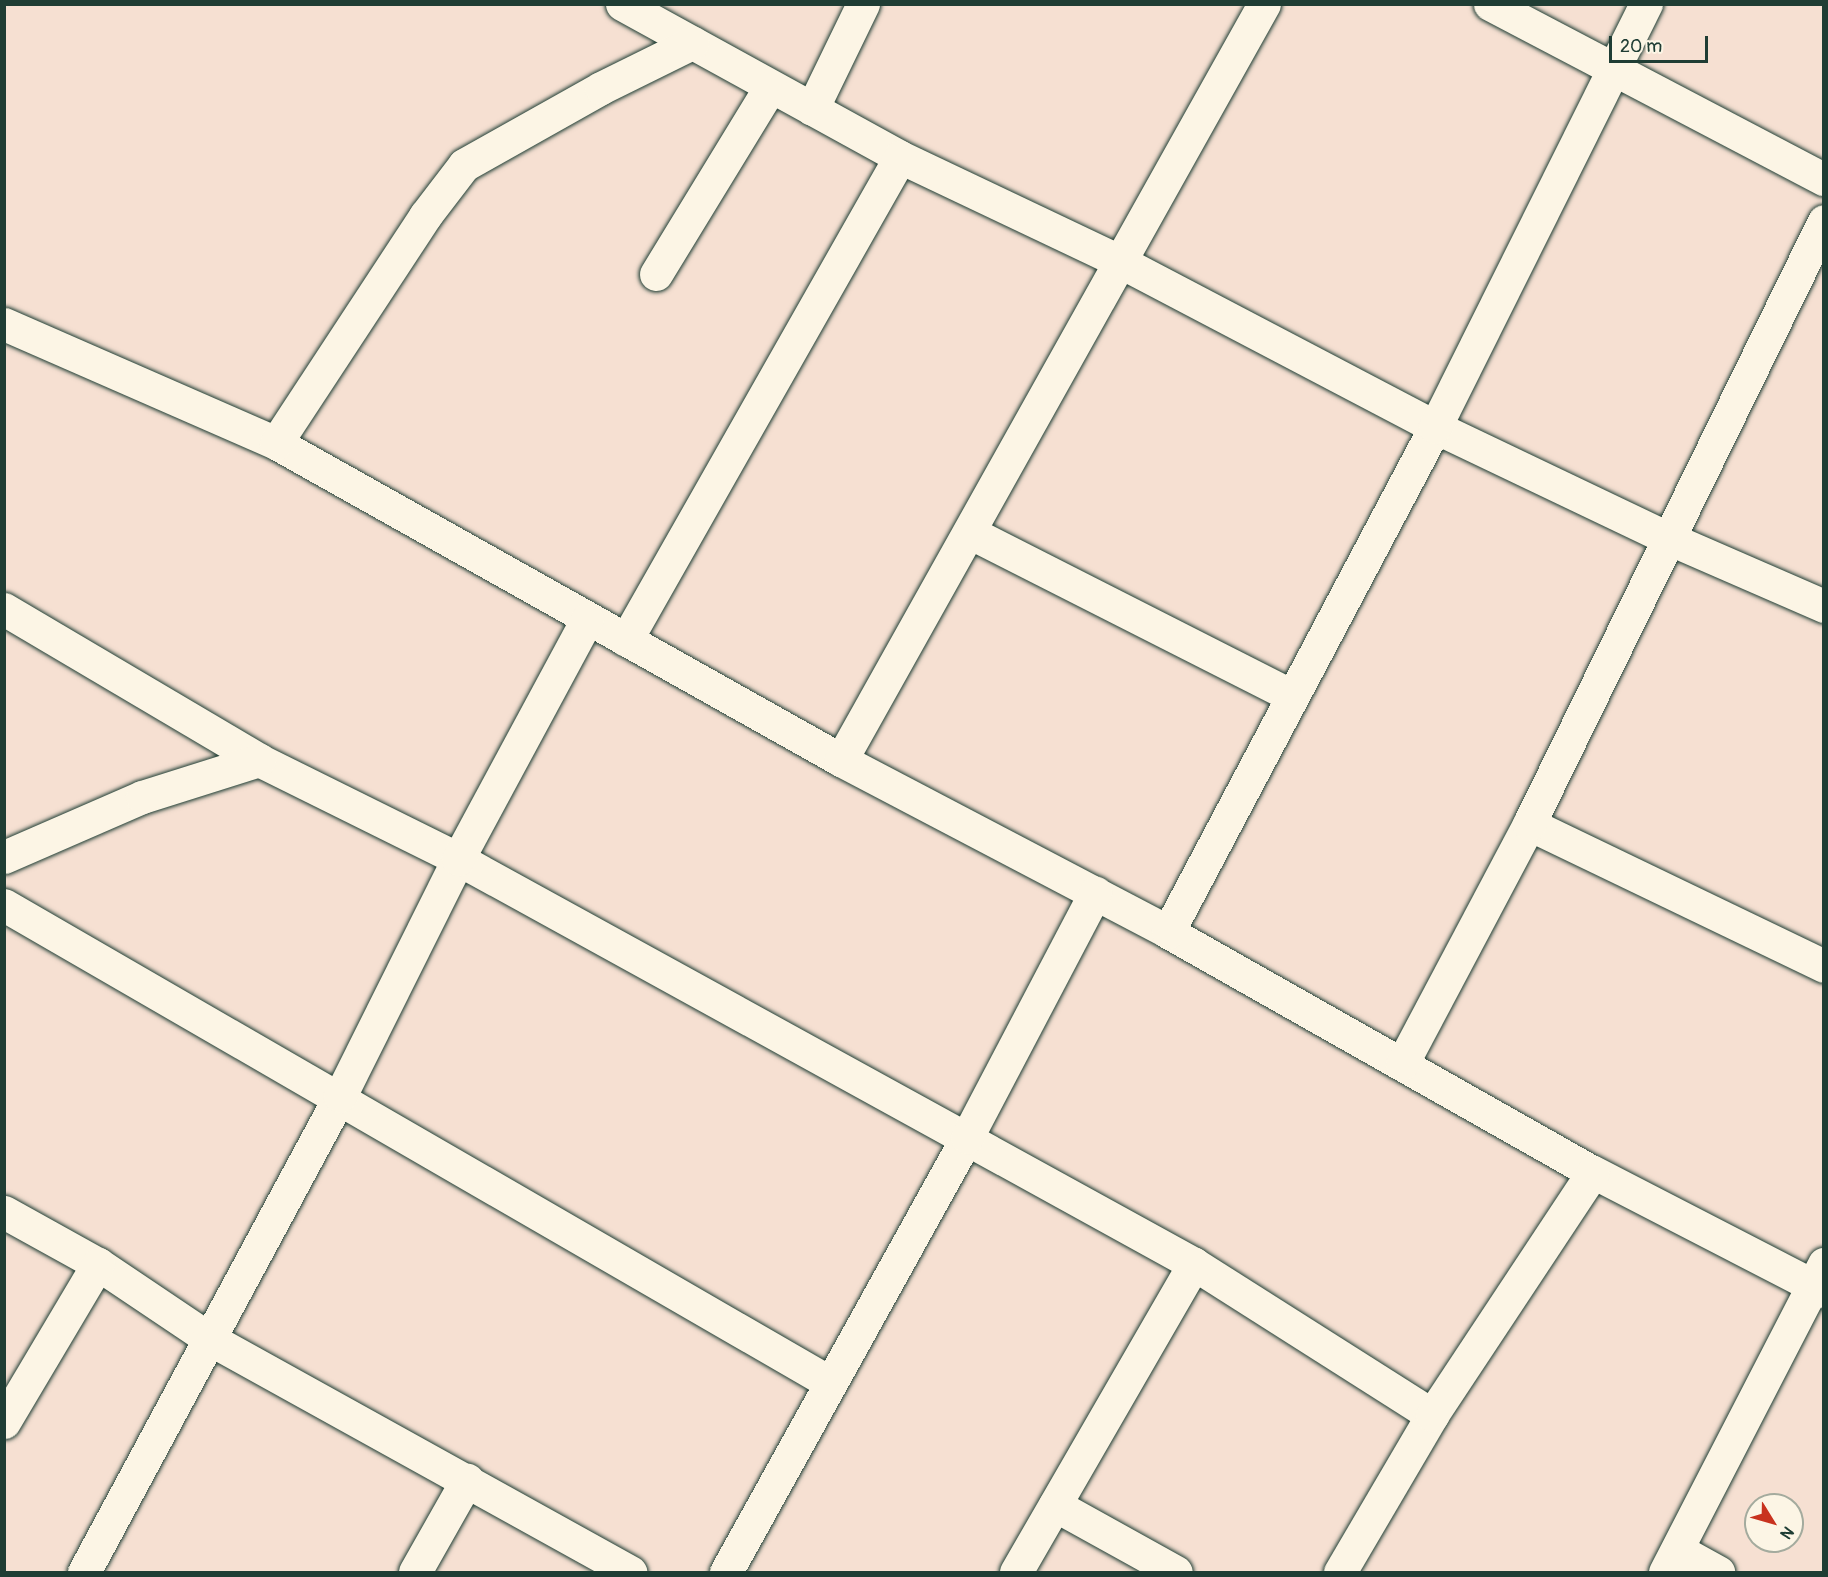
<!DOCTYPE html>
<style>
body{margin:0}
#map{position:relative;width:1828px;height:1577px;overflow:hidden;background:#f6e0d2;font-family:Pangolin,sans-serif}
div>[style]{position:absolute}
.roads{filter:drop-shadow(0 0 2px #1f3d34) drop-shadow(0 0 2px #1f3d34)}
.minor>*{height:33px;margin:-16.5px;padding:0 16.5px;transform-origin:16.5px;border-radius:16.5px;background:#fcf5e5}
span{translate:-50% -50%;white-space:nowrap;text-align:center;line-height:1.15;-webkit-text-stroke:4.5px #fcf5e5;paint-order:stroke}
.frame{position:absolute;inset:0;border:6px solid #1f3d34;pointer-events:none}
.north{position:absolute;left:1744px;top:1493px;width:60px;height:60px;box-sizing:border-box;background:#fcf5e5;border:2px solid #a4ab9e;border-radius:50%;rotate:127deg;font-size:16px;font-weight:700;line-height:24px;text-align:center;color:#1f3d34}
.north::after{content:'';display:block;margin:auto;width:21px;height:27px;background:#c8321e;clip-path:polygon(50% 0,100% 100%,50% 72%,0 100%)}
.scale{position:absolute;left:1609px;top:36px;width:99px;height:27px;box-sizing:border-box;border:3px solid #1f3d34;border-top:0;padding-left:8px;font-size:18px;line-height:21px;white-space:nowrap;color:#1f3d34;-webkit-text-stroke:4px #fcf5e5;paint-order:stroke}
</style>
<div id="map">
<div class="roads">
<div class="minor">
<i style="left:622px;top:4px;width:317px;rotate:28.8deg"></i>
<i style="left:900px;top:157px;width:245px;rotate:25.4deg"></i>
<i style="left:1121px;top:262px;width:355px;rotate:27.7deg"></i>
<i style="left:1435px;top:427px;width:260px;rotate:25.5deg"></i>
<i style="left:1670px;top:539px;width:168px;rotate:23.5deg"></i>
<i style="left:1490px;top:4px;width:377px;rotate:27.7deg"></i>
<i style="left:812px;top:109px;width:117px;rotate:-64.1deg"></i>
<i style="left:656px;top:274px;width:219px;rotate:-58.6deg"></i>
<i style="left:4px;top:324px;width:297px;rotate:23.6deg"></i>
<i style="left:276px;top:443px;width:648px;rotate:29.3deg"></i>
<i style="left:841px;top:760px;width:369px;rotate:27.7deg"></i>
<i style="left:1168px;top:932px;width:488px;rotate:29.5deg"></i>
<i style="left:1593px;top:1172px;width:260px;rotate:27.3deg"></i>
<i style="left:276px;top:443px;width:272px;rotate:-56.7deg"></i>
<i style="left:425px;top:216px;width:64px;rotate:-52.6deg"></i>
<i style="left:464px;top:165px;width:157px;rotate:-29.3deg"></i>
<i style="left:601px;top:88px;width:102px;rotate:-26.3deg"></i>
<i style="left:971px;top:533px;width:360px;rotate:26.9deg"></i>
<i style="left:4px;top:609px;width:296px;rotate:30.6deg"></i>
<i style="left:259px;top:760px;width:222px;rotate:26.4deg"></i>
<i style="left:458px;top:859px;width:840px;rotate:28.82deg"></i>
<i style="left:1194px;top:1264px;width:282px;rotate:32.4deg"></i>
<i style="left:626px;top:640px;width:555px;rotate:-60.43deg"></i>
<i style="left:841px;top:760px;width:866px;rotate:-60.77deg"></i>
<i style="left:1529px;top:824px;width:327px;rotate:25.7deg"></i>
<i style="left:4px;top:857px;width:150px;rotate:-23.5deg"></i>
<i style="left:142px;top:797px;width:123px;rotate:-17.5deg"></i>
<i style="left:4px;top:905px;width:953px;rotate:30.04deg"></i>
<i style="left:1168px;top:932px;width:571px;rotate:-62.13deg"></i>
<i style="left:1435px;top:427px;width:473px;rotate:-63.5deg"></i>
<i style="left:1402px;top:1064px;width:272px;rotate:-62.1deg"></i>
<i style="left:1529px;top:824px;width:671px;rotate:-63.93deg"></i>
<i style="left:4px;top:1212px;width:107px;rotate:29deg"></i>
<i style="left:98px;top:1264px;width:133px;rotate:33.9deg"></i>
<i style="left:208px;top:1338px;width:483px;rotate:29deg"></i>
<i style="left:4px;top:1422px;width:184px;rotate:-59.3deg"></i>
<i style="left:1055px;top:1505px;width:138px;rotate:29deg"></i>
<i style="left:1678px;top:1550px;width:46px;rotate:28.8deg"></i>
<i style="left:84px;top:1572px;width:540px;rotate:-61.73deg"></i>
<i style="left:340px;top:1096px;width:265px;rotate:-63.5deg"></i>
<i style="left:458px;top:859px;width:272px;rotate:-61.7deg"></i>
<i style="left:415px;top:1572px;width:106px;rotate:-60.5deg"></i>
<i style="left:726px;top:1572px;width:497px;rotate:-61deg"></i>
<i style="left:967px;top:1137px;width:276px;rotate:-62.3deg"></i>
<i style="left:1016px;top:1572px;width:356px;rotate:-60deg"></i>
<i style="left:1340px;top:1572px;width:182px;rotate:-59.6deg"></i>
<i style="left:1432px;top:1415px;width:291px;rotate:-56.5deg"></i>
<i style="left:1665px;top:1572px;width:347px;rotate:-62.7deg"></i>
</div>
</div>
<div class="frame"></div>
<div class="north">N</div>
<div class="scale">20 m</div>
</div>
